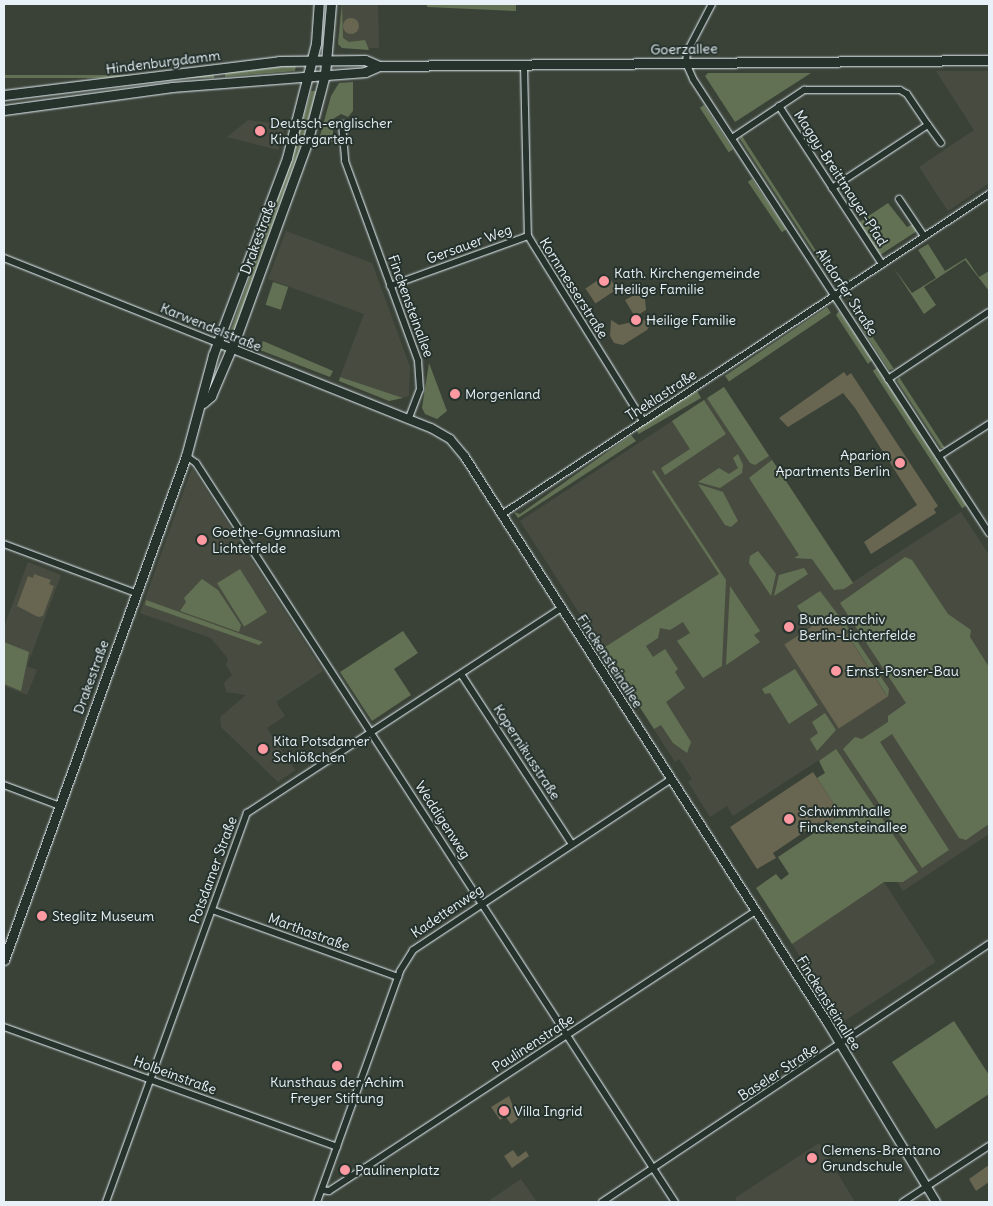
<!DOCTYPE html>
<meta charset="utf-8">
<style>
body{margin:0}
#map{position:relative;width:993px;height:1206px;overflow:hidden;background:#3a4238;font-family:Delius,sans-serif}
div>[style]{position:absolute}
.built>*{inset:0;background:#484c40;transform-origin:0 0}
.green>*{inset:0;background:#627153;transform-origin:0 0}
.building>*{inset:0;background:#686551;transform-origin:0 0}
.round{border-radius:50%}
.roads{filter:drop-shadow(0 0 1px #e8f1f8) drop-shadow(0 0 1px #e8f1f8)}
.minor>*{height:6px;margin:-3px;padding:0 3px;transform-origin:3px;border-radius:3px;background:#26332d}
.tertiary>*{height:8px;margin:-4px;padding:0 4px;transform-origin:4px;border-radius:4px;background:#26332d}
.secondary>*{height:9px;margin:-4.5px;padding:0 4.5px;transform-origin:4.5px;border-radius:4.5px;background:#26332d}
.dots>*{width:14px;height:14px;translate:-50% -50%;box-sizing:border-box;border:2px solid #26332d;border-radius:50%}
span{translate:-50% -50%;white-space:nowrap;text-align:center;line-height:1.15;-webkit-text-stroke:4px #26332d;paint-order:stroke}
.street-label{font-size:14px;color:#e8f1f8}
.poi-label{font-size:14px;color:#e8f1f8}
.left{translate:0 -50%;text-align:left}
.right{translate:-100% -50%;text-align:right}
.frame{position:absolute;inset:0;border:5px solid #e8f1f8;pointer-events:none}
</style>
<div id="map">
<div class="built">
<i style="clip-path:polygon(341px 4px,378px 4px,379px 48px,342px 48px,338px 44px)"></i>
<i style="clip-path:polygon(936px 71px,989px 71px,989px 183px,948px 211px,919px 167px,974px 130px)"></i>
<i style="clip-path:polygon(248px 120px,286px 125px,278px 150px,227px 137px)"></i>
<i style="clip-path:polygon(286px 231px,372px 263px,410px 367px,409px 396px,403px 398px,340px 377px,364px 314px,268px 279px)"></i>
<i style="clip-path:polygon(724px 387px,853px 582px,961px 512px,989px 555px,989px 834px,903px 891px,819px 760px,733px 816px,727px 806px,710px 817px,688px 782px,692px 779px,679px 759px,675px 762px,520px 521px)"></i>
<i style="clip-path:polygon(192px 468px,323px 671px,276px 702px,285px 716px,267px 728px,295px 770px,278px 782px,221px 727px,220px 717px,246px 695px,226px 692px,224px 683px,232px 675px,226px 665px,228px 659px,211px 638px,140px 613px)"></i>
<i style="clip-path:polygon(28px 562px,61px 575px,27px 666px,37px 670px,27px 695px,4px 686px,4px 627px)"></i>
<i style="left:884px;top:882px;width:95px;height:111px;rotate:57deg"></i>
<i style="clip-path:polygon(819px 1143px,855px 1202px,738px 1202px,735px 1198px)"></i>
<i style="clip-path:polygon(521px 1179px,537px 1202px,487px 1202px)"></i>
</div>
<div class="green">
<i style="clip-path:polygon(342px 4px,343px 38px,349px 42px,365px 40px,369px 50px,342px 48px,338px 44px)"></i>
<i style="clip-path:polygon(427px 4px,516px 4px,516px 11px,427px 7px)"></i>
<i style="clip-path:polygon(296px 65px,295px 71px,225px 77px,225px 73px)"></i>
<i style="clip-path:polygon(708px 73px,811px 73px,735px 122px,705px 76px)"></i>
<i style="left:214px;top:75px;width:3px;height:212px;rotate:90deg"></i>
<i style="clip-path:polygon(353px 82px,353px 111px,348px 117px,341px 114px,333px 119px,333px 142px,318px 143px,331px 96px,339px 83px)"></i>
<i style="clip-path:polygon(311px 91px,316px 91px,303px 140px,234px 331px,231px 329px,294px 151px)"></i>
<i style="left:704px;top:105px;width:53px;height:5px;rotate:57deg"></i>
<i style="clip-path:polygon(742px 136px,829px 271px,827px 272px,740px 139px)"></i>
<i style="left:752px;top:179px;width:61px;height:5px;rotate:56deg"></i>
<i style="clip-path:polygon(888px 203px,907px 227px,913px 224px,917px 231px,880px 255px,858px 223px)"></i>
<i style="clip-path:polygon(928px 244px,945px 271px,966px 258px,979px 277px,989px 271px,989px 291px,965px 260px,924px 287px,936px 305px,924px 314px,893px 267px,912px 293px,936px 278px,918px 250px)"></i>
<i style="left:273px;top:282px;width:16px;height:24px;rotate:18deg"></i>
<i style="left:827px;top:307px;width:7px;height:123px;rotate:56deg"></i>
<i style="clip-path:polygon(839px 311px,872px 360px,868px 364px,836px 315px)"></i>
<i style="clip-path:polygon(860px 318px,894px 369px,889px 370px,857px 321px)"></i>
<i style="clip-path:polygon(263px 341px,333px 371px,330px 377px,260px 350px)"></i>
<i style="clip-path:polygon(429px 363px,447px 411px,437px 419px,425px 414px,422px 408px)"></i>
<i style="left:877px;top:368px;width:164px;height:5px;rotate:57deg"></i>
<i style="clip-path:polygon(340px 377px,403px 398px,389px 401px,339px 381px)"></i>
<i style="clip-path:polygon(899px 377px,945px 448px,941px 448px,897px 381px)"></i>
<i style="clip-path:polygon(724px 387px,769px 456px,755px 465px,750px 463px,707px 398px)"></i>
<i style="left:697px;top:391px;width:8px;height:72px;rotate:60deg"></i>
<i style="clip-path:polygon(704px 400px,726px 434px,665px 475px,661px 468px,690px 449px,672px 421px)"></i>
<i style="clip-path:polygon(631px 435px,636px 441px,518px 518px,514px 512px,520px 514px)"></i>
<i style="clip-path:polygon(738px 454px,743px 465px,742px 473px,720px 488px,698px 482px,719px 468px,729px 474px,738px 468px,733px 458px)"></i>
<i style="clip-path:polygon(772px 460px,853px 583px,844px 589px,834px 590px,812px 559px,794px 558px,799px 555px,749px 478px)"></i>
<i style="clip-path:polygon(654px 470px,726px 580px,722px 666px,703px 678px,677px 641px,690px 633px,683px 622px,670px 630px,660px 628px,658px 638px,646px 646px,653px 657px,665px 649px,678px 669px,675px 672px,685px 688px,666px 702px,691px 742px,687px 753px,673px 743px,661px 725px,654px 729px,602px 649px,719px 574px,652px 472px)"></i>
<i style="clip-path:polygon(698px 484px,723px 492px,738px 521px,731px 527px,725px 525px)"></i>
<i style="clip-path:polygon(758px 551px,776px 574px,771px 596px,749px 563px,750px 556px)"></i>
<i style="clip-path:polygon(905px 557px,912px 560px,948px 614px,971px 630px,970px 637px,989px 667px,989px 824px,966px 840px,959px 838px,892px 734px,880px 742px,949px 850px,922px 868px,843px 749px,855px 737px,862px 739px,888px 722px,888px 716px,906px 703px,840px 603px)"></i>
<i style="clip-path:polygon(804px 568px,808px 574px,774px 596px,779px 575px)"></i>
<i style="left:240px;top:569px;width:51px;height:27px;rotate:58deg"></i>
<i style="clip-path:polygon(202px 579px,218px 590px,241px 625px,239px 632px,180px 611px,186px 602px,184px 598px)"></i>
<i style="clip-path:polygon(730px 586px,760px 631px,754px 635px,760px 642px,726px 665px)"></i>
<i style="clip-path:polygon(820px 591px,849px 629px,845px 631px,833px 613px,812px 628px,797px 606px)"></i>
<i style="clip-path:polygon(146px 600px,263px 642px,259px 645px,145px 605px)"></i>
<i style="clip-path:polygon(403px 631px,418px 653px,394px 669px,411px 695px,372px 721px,340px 672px)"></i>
<i style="clip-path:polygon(851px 632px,889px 689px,888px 697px,847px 634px)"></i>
<i style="clip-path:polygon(4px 642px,29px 652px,21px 691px,4px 684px)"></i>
<i style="clip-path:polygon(795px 669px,818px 705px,789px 724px,770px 693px,765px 694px,762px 689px)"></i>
<i style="clip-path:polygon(825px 713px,836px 730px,817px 751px,810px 739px,818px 733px,812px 722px)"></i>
<i style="clip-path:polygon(836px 749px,918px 872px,903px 882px,884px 882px,792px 944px,756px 888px,776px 874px,781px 880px,789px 874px,778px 857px,841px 815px,817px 778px,825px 773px,819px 761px)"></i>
<i style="clip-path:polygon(954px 1021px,989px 1075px,989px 1094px,936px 1129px,892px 1062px)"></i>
</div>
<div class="building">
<i class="round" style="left:343px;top:18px;width:16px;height:16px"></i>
<i style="left:607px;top:274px;width:18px;height:26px;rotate:56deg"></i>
<i style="clip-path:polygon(638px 293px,645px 299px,646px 310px,635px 317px,625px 300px)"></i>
<i style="clip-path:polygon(655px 317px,647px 330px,623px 345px,614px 343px,610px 336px,611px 320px,619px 325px)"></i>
<i style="clip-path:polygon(844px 372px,847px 376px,851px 373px,938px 506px,934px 509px,936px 513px,871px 554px,864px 542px,917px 505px,855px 408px,843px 393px,788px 427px,779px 418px)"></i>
<i style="clip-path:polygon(34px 574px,51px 580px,49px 584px,54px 586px,43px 616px,38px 617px,17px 606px,28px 576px,33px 578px)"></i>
<i style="left:833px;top:613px;width:100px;height:58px;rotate:57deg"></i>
<i style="clip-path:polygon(813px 772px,841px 815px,822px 827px,819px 822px,773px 853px,776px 858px,757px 869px,730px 827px)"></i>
<i style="clip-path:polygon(509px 1096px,518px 1119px,511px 1124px,505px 1116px,500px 1120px,491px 1107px)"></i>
<i style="clip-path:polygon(513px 1150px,518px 1157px,526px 1151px,529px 1156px,512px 1168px,504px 1156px)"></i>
<i style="clip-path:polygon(989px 1165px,989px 1182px,976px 1191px,969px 1179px)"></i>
</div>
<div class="roads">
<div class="minor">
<i style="left:712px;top:4px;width:54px;rotate:117.5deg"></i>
<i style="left:687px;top:52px;width:11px;rotate:95deg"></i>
<i style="left:686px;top:63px;width:17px;rotate:66deg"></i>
<i style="left:693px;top:79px;width:542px;rotate:56.9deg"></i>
<i style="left:524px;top:65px;width:171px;rotate:88.7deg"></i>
<i style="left:528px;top:236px;width:218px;rotate:58.1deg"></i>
<i style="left:779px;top:106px;width:189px;rotate:56.9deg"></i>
<i style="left:342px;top:124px;width:37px;rotate:85deg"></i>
<i style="left:345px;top:161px;width:213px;rotate:69.9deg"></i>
<i style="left:418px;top:361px;width:28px;rotate:86deg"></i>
<i style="left:420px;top:389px;width:33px;rotate:111deg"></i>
<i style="left:732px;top:138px;width:87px;rotate:-33.7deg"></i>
<i style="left:804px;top:90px;width:96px"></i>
<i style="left:900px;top:90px;width:8px;rotate:30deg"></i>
<i style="left:907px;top:94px;width:37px;rotate:56deg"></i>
<i style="left:832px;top:188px;width:115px;rotate:-33.3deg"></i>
<i style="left:928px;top:125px;width:22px;rotate:54deg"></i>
<i style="left:899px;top:199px;width:45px;rotate:56deg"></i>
<i style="left:4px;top:258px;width:230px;rotate:21.7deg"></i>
<i style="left:390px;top:286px;width:147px;rotate:-19.9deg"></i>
<i style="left:888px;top:379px;width:121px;rotate:-33.6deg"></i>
<i style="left:186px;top:456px;width:12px;rotate:35deg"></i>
<i style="left:196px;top:463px;width:881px;rotate:57.05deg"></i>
<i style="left:939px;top:456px;width:59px;rotate:-32.6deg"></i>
<i style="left:501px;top:515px;width:584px;rotate:-33.34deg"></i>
<i style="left:4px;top:544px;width:141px;rotate:20.4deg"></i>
<i style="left:461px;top:674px;width:203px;rotate:56.9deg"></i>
<i style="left:4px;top:785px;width:60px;rotate:20.6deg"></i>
<i style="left:212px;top:910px;width:198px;rotate:19.8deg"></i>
<i style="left:4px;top:1027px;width:354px;rotate:19.8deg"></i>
<i style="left:322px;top:1190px;width:7px;rotate:8deg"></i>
<i style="left:329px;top:1191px;width:44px;rotate:-33deg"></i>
<i style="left:366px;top:1167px;width:467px;rotate:-33.3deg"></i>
<i style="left:106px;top:1202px;width:414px;rotate:-70.1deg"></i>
<i style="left:247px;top:813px;width:375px;rotate:-33.1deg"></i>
<i style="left:317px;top:1202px;width:245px;rotate:-70.2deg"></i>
<i style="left:400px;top:971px;width:25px;rotate:-58deg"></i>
<i style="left:413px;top:950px;width:310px;rotate:-33.5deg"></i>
<i style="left:602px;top:1202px;width:465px;rotate:-33.7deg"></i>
<i style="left:903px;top:1202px;width:103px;rotate:-33.1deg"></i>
</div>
<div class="tertiary">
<i style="left:218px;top:343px;width:229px;rotate:21.8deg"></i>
<i style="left:431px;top:428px;width:22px;rotate:30deg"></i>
<i style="left:450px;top:439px;width:23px;rotate:50deg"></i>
<i style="left:465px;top:457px;width:671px;rotate:57.35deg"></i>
<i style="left:827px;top:1022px;width:210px;rotate:58.8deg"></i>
</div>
<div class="secondary">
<i style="left:4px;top:95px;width:277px;rotate:-7deg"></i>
<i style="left:279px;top:61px;width:86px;rotate:-0.7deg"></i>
<i style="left:365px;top:60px;width:15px;rotate:23deg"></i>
<i style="left:4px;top:110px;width:170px;rotate:-7.8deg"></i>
<i style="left:172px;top:87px;width:194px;rotate:-4.4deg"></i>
<i style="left:365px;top:72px;width:15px;rotate:-23deg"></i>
<i style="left:379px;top:66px;width:610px;rotate:-0.56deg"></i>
<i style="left:203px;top:403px;width:11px;rotate:-41deg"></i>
<i style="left:211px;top:396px;width:66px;rotate:-66.9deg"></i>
<i style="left:237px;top:335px;width:204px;rotate:-70deg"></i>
<i style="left:307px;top:143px;width:71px;rotate:-75.4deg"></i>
<i style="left:325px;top:74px;width:70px;rotate:-85.1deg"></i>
<i style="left:4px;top:960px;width:536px;rotate:-70.14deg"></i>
<i style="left:186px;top:456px;width:105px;rotate:-75deg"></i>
<i style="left:213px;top:355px;width:210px;rotate:-69.4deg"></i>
<i style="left:287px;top:158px;width:119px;rotate:-75.8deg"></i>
<i style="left:316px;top:43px;width:39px;rotate:-86deg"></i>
</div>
</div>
<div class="dots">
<i style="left:260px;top:131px;background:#ff9aa2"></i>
<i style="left:604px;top:281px;background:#ff9aa2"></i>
<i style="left:636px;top:320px;background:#ff9aa2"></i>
<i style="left:455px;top:394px;background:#ff9aa2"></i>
<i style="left:900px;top:463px;background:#ff9aa2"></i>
<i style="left:202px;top:540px;background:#ff9aa2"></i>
<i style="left:789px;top:627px;background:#ff9aa2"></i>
<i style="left:836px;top:671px;background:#ff9aa2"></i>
<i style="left:263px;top:749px;background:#ff9aa2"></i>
<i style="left:789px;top:819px;background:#ff9aa2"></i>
<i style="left:42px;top:916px;background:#ff9aa2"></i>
<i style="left:337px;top:1066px;background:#ff9aa2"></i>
<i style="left:504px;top:1111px;background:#ff9aa2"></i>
<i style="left:812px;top:1158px;background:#ff9aa2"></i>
<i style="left:345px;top:1170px;background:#ff9aa2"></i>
</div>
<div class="street-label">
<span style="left:684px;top:49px;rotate:-1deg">Goerzallee</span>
<span style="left:163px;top:62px;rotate:-7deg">Hindenburgdamm</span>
<span style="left:841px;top:178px;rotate:57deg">Maggy-Breittmayer-Pfad</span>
<span style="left:258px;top:237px;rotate:-70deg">Drakestraße</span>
<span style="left:469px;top:244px;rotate:-20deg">Gersauer Weg</span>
<span style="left:574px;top:288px;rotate:58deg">Kornmesserstraße</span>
<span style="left:847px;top:292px;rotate:57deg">Altdorfer Straße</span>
<span style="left:411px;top:306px;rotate:70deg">Finckensteinallee</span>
<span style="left:211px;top:327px;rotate:22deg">Karwendelstraße</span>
<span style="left:661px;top:395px;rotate:-33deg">Theklastraße</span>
<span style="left:610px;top:661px;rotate:57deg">Finckensteinallee</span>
<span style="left:91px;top:677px;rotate:-70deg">Drakestraße</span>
<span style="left:527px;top:752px;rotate:57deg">Kopernikusstraße</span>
<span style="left:443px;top:820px;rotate:57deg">Weddigenweg</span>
<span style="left:213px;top:870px;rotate:-70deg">Potsdamer Straße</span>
<span style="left:447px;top:911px;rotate:-34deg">Kadettenweg</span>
<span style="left:309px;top:932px;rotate:20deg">Marthastraße</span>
<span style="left:829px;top:1003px;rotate:58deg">Finckensteinallee</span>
<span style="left:533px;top:1043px;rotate:-33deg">Paulinenstraße</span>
<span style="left:778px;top:1072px;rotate:-33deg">Baseler Straße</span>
<span style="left:175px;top:1075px;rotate:20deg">Holbeinstraße</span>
</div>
<div class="poi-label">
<span class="left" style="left:270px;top:131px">Deutsch-englischer<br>Kindergarten</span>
<span class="left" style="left:614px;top:281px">Kath. Kirchengemeinde<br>Heilige Familie</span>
<span class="left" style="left:646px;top:320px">Heilige Familie</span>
<span class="left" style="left:465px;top:394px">Morgenland</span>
<span class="right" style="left:890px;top:463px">Aparion<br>Apartments Berlin</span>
<span class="left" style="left:212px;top:540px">Goethe-Gymnasium<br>Lichterfelde</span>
<span class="left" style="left:799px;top:627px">Bundesarchiv<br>Berlin-Lichterfelde</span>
<span class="left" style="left:846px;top:671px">Ernst-Posner-Bau</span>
<span class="left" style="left:273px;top:749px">Kita Potsdamer<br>Schlößchen</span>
<span class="left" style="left:799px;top:819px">Schwimmhalle<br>Finckensteinallee</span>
<span class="left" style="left:52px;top:916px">Steglitz Museum</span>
<span style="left:337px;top:1090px">Kunsthaus der Achim<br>Freyer Stiftung</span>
<span class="left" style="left:514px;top:1111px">Villa Ingrid</span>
<span class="left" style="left:822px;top:1158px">Clemens-Brentano<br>Grundschule</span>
<span class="left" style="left:355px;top:1170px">Paulinenplatz</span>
</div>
<div class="frame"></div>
</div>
